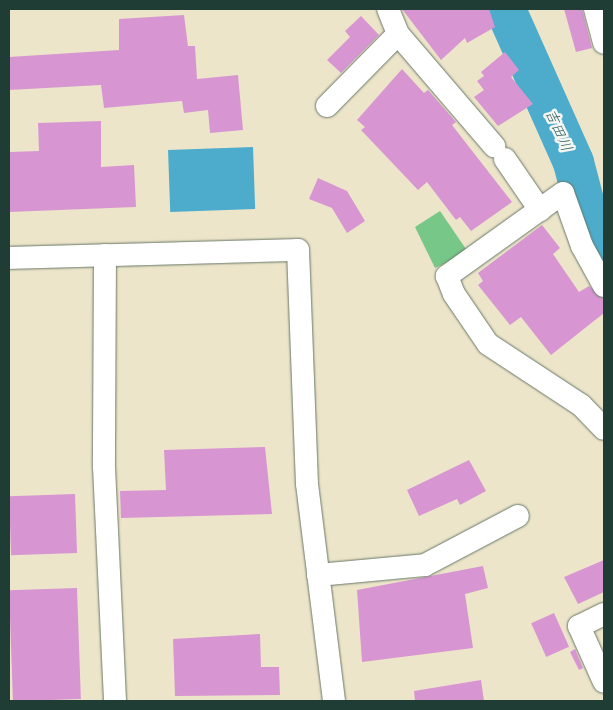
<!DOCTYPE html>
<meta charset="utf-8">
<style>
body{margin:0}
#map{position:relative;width:613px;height:710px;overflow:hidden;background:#ede5ca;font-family:Mali,"Klee One",sans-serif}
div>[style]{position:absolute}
.green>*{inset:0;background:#77c788}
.water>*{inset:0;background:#4daccc;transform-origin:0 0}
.river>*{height:41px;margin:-20.5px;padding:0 20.5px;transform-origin:20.5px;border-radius:20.5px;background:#4daccc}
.building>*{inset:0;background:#d796d2;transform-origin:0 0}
.roads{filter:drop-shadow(0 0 1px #677868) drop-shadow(0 0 1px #677868)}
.minor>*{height:22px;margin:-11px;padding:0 11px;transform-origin:11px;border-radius:11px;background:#fff}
span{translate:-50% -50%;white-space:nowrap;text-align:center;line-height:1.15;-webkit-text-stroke:5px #f6f6f2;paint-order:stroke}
.water-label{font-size:15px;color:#2d5e62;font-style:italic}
.frame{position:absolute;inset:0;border:10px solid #1f3d34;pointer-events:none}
</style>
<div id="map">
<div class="green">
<i style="clip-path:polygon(440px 211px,468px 252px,435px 268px,415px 227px)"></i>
</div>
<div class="water">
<i style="left:253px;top:147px;width:62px;height:85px;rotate:88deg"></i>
</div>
<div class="river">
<i style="left:505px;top:9px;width:167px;rotate:66deg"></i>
<i style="left:573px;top:162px;width:63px;rotate:75.3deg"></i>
<i style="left:589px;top:223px;width:34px;rotate:64deg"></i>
</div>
<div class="building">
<i style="clip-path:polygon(402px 9px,489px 9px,495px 27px,467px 43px,465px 38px,441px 60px)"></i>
<i style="clip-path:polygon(564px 9px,582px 9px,592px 48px,576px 52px)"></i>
<i style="clip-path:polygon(184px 15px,188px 46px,195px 46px,197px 79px,238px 75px,243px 130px,210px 133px,208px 110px,184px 113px,182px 101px,104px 108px,101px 85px,9px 90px,9px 57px,119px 50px,119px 19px)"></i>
<i style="clip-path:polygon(361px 16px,379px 35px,341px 73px,327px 60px,350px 37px,345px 31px)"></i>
<i style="clip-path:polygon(505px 52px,519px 70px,511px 77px,533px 104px,498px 126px,474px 97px,484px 90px,477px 81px,484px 76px,481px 72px)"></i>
<i style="clip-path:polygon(402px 69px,424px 93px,428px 90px,456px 122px,452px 125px,512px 202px,471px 231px,460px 217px,456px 220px,427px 182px,418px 190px,361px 130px,365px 127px,357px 120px)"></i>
<i style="clip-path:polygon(101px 121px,101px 167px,134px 165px,136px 207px,9px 212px,9px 152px,39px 151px,38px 123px)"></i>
<i style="clip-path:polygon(318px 178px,347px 191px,365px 221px,347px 233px,332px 208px,309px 199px)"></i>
<i style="clip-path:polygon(542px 225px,560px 248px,553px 254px,579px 292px,589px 286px,604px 299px,604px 313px,551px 355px,521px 317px,510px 325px,478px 285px,483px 281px,478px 273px)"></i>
<i style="clip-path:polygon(265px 447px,272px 514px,121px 518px,120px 491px,166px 490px,164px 450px)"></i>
<i style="clip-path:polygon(469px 460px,486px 491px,460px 505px,457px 499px,419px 516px,407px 490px)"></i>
<i style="left:75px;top:494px;width:59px;height:66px;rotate:88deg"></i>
<i style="clip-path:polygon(604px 560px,604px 592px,578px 604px,564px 577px)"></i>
<i style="clip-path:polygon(483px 566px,488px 588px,465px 594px,473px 648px,362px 662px,357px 590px)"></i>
<i style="left:77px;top:588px;width:111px;height:68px;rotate:88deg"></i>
<i style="left:554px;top:613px;width:37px;height:25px;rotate:66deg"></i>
<i style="clip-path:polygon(260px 634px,261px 667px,279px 667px,280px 695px,175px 696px,173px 639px)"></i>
<i style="clip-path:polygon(575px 649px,583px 668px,579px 670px,570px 652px)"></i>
<i style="clip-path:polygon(481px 680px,484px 701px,415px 701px,414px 691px)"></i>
</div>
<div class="roads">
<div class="minor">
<i style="left:388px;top:9px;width:27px;rotate:68deg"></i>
<i style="left:398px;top:34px;width:148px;rotate:49.4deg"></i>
<i style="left:595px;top:9px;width:35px;rotate:75deg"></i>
<i style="left:327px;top:106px;width:101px;rotate:-45.4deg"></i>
<i style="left:505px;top:159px;width:62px;rotate:55.5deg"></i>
<i style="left:105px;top:255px;width:212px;rotate:90.3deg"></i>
<i style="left:104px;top:467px;width:234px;rotate:87.3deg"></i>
<i style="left:9px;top:258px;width:289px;rotate:-1.6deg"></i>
<i style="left:298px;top:250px;width:234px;rotate:87.8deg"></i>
<i style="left:307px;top:484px;width:219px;rotate:82.9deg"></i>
<i style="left:604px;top:286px;width:46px;rotate:-118.8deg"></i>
<i style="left:582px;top:246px;width:56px;rotate:-109.7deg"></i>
<i style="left:563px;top:193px;width:143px;rotate:144.4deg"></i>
<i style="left:447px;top:276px;width:19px;rotate:69deg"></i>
<i style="left:454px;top:294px;width:60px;rotate:55.8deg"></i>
<i style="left:488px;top:344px;width:111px;rotate:33.3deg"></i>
<i style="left:581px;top:405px;width:33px;rotate:46deg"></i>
<i style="left:318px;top:575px;width:107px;rotate:-5.3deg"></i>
<i style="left:425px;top:565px;width:105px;rotate:-27.8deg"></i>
<i style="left:604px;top:614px;width:28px;rotate:154deg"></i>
<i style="left:579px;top:626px;width:61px;rotate:65.9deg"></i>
</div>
</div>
<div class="water-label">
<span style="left:559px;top:130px;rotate:66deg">吉田川</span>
</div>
<div class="frame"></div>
</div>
